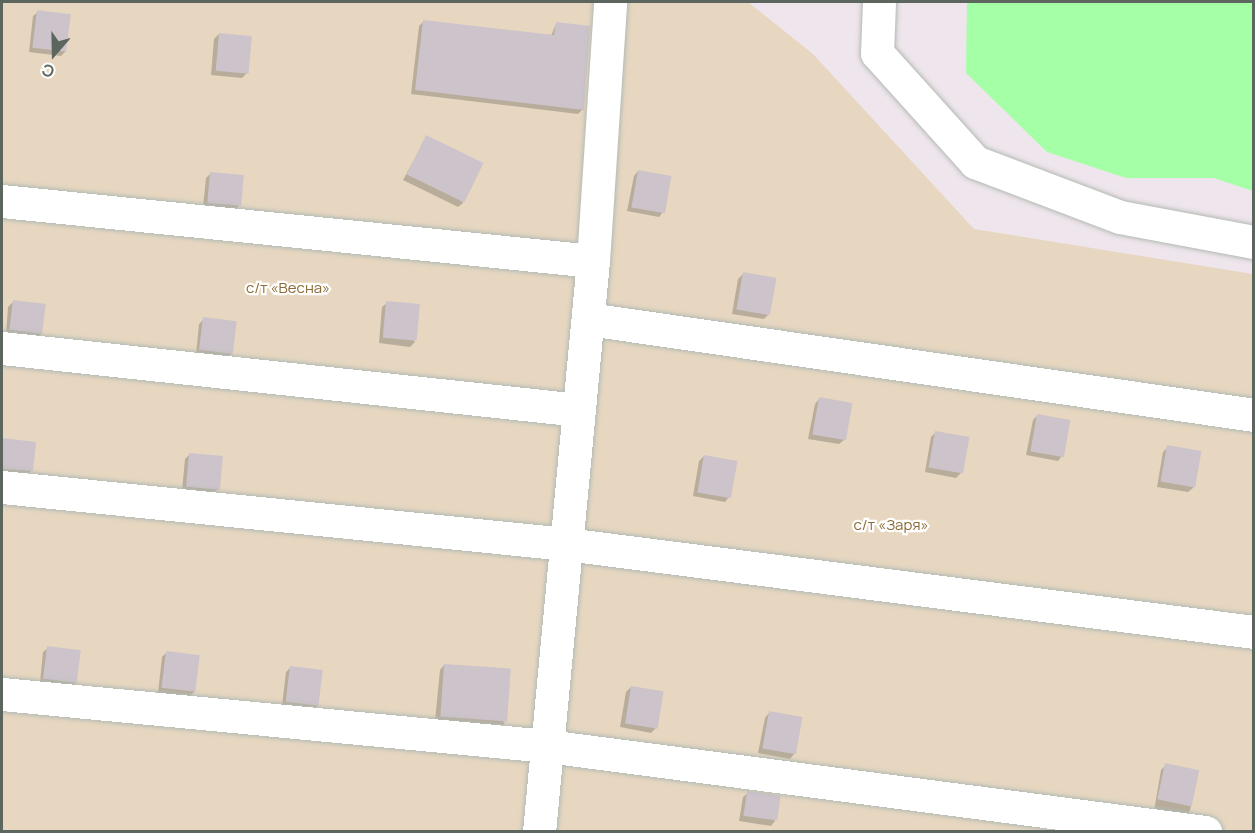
<!DOCTYPE html>
<meta charset="utf-8">
<style>
body{margin:0}
#map{position:relative;width:1255px;height:833px;overflow:hidden;background:#efe5ec;font-family:Manrope,sans-serif}
div>[style]{position:absolute}
.green>*{inset:0;background:#e7d7c1;transform-origin:0 0}
.water>*{inset:0;background:#a5ffa6}
.shadow>*{inset:0;background:#0003}
.building>*{inset:0;background:#cdc3ca;transform-origin:0 0}
.roads{filter:drop-shadow(0 0 2px #b2bab4) drop-shadow(0 0 2px #b2bab4)}
.minor>*{height:33px;margin:-16.5px;padding:0 16.5px;transform-origin:16.5px;border-radius:16.5px;background:#fff}
span{translate:-50% -50%;white-space:nowrap;text-align:center;line-height:1.15;-webkit-text-stroke:4.5px #fff;paint-order:stroke}
.park-label{font-size:15px;color:#8c6b36}
.frame{position:absolute;inset:0;border:3px solid #5d665e;pointer-events:none}
.north{position:absolute;left:24px;top:24px;width:60px;height:60px;-webkit-text-stroke:4px #fff;paint-order:stroke;rotate:200deg;font-size:16px;font-weight:700;line-height:24px;text-align:center;color:#5d665e}
.north::after{content:'';display:block;margin:auto;width:21px;height:27px;background:#5d665e;clip-path:polygon(50% 0,100% 100%,50% 72%,0 100%)}
</style>
<div id="map">
<div class="green">
<i style="left:2px;top:2px;width:600px;height:830px"></i>
<i style="clip-path:polygon(626px 2px,748px 2px,813px 54px,974px 229px,1253px 274px,1253px 831px,557px 832px)"></i>
</div>
<div class="water">
<i style="clip-path:polygon(967px 2px,1253px 2px,1253px 191px,1214px 178px,1126px 178px,1047px 152px,966px 73px)"></i>
</div>
<div class="shadow">
<i style="clip-path:polygon(38px 12px,66px 51px,61px 56px,29px 52px,33px 16px)"></i>
<i style="clip-path:polygon(423px 22px,551px 36px,556px 24px,583px 109px,578px 114px,411px 94px,419px 26px)"></i>
<i style="clip-path:polygon(219px 34px,247px 73px,242px 78px,211px 75px,214px 39px)"></i>
<i style="clip-path:polygon(427px 137px,463px 203px,458px 207px,403px 180px)"></i>
<i style="clip-path:polygon(638px 171px,663px 212px,659px 217px,627px 211px,634px 176px)"></i>
<i style="clip-path:polygon(211px 173px,239px 206px,235px 210px,203px 207px,206px 178px)"></i>
<i style="clip-path:polygon(743px 274px,774px 280px,768px 315px,764px 319px,732px 314px,738px 279px)"></i>
<i style="clip-path:polygon(13px 302px,42px 333px,37px 338px,6px 334px,8px 307px)"></i>
<i style="clip-path:polygon(387px 303px,415px 342px,410px 347px,379px 343px,382px 307px)"></i>
<i style="clip-path:polygon(204px 319px,232px 353px,228px 358px,196px 355px,199px 324px)"></i>
<i style="clip-path:polygon(819px 399px,844px 440px,839px 444px,808px 439px,815px 404px)"></i>
<i style="clip-path:polygon(1037px 416px,1062px 456px,1058px 461px,1026px 455px,1033px 420px)"></i>
<i style="clip-path:polygon(936px 432px,961px 473px,956px 478px,925px 472px,931px 437px)"></i>
<i style="clip-path:polygon(2px 440px,31px 471px,26px 475px,2px 474px)"></i>
<i style="clip-path:polygon(1168px 447px,1199px 453px,1193px 488px,1188px 492px,1157px 487px,1163px 452px)"></i>
<i style="clip-path:polygon(190px 454px,218px 489px,213px 494px,182px 491px,185px 459px)"></i>
<i style="clip-path:polygon(704px 456px,729px 497px,725px 502px,693px 496px,699px 461px)"></i>
<i style="clip-path:polygon(48px 648px,76px 682px,72px 686px,40px 683px,43px 652px)"></i>
<i style="clip-path:polygon(166px 653px,195px 691px,190px 696px,158px 693px,162px 657px)"></i>
<i style="clip-path:polygon(444px 665px,505px 723px,500px 727px,435px 721px,440px 670px)"></i>
<i style="clip-path:polygon(290px 668px,318px 705px,314px 710px,282px 706px,286px 672px)"></i>
<i style="clip-path:polygon(631px 687px,656px 728px,651px 733px,620px 727px,626px 692px)"></i>
<i style="clip-path:polygon(769px 713px,794px 754px,790px 759px,758px 753px,765px 718px)"></i>
<i style="clip-path:polygon(1166px 765px,1197px 771px,1190px 811px,1185px 815px,1154px 811px,1161px 770px)"></i>
<i style="clip-path:polygon(748px 793px,775px 821px,771px 826px,739px 821px,743px 797px)"></i>
</div>
<div class="building">
<i style="left:37px;top:10px;width:34px;height:38px;rotate:7deg"></i>
<i style="clip-path:polygon(423px 20px,554px 35px,556px 22px,590px 26px,584px 110px,415px 90px)"></i>
<i style="left:219px;top:33px;width:33px;height:38px;rotate:5deg"></i>
<i style="left:426px;top:135px;width:64px;height:44px;rotate:26deg"></i>
<i style="left:638px;top:170px;width:34px;height:38px;rotate:10deg"></i>
<i style="left:210px;top:172px;width:34px;height:31px;rotate:5deg"></i>
<i style="left:743px;top:272px;width:34px;height:38px;rotate:10deg"></i>
<i style="left:13px;top:300px;width:33px;height:30px;rotate:7deg"></i>
<i style="left:386px;top:301px;width:34px;height:37px;rotate:5deg"></i>
<i style="left:203px;top:317px;width:34px;height:33px;rotate:7deg"></i>
<i style="left:819px;top:397px;width:34px;height:38px;rotate:10deg"></i>
<i style="left:1037px;top:414px;width:34px;height:38px;rotate:10deg"></i>
<i style="left:935px;top:431px;width:35px;height:37px;rotate:10deg"></i>
<i style="clip-path:polygon(2px 438px,36px 442px,33px 471px,2px 469px)"></i>
<i style="left:1167px;top:445px;width:35px;height:37px;rotate:10deg"></i>
<i style="left:189px;top:453px;width:34px;height:34px;rotate:5deg"></i>
<i style="left:704px;top:455px;width:34px;height:38px;rotate:10deg"></i>
<i style="left:47px;top:646px;width:34px;height:33px;rotate:7deg"></i>
<i style="left:166px;top:651px;width:34px;height:37px;rotate:7deg"></i>
<i style="left:444px;top:664px;width:67px;height:53px;rotate:4deg"></i>
<i style="left:290px;top:666px;width:33px;height:36px;rotate:7deg"></i>
<i style="left:631px;top:686px;width:33px;height:38px;rotate:9deg"></i>
<i style="left:769px;top:711px;width:34px;height:38px;rotate:10deg"></i>
<i style="left:1165px;top:763px;width:35px;height:37px;rotate:12deg"></i>
<i style="left:747px;top:791px;width:34px;height:25px;rotate:8deg"></i>
</div>
<div class="roads">
<div class="minor">
<i style="left:879px;top:2px;width:51px;rotate:92.2deg"></i>
<i style="left:877px;top:53px;width:147px;rotate:48deg"></i>
<i style="left:975px;top:162px;width:155px;rotate:20.8deg"></i>
<i style="left:1120px;top:217px;width:136px;rotate:10.6deg"></i>
<i style="left:2px;top:201px;width:594px;rotate:5.8deg"></i>
<i style="left:588px;top:319px;width:673px;rotate:8.2deg"></i>
<i style="left:2px;top:348px;width:580px;rotate:6.13deg"></i>
<i style="left:2px;top:487px;width:567px;rotate:5.77deg"></i>
<i style="left:566px;top:544px;width:694px;rotate:7.29deg"></i>
<i style="left:2px;top:694px;width:547px;rotate:5.45deg"></i>
<i style="left:547px;top:746px;width:664px;rotate:7.45deg"></i>
<i style="left:539px;top:832px;width:574px;rotate:-84.6deg"></i>
<i style="left:593px;top:261px;width:260px;rotate:-86.2deg"></i>
</div>
</div>
<div class="park-label">
<span style="left:288px;top:288px">с/т «Весна»</span>
<span style="left:891px;top:525px">с/т «Заря»</span>
</div>
<div class="frame"></div>
<div class="north">С</div>
</div>
